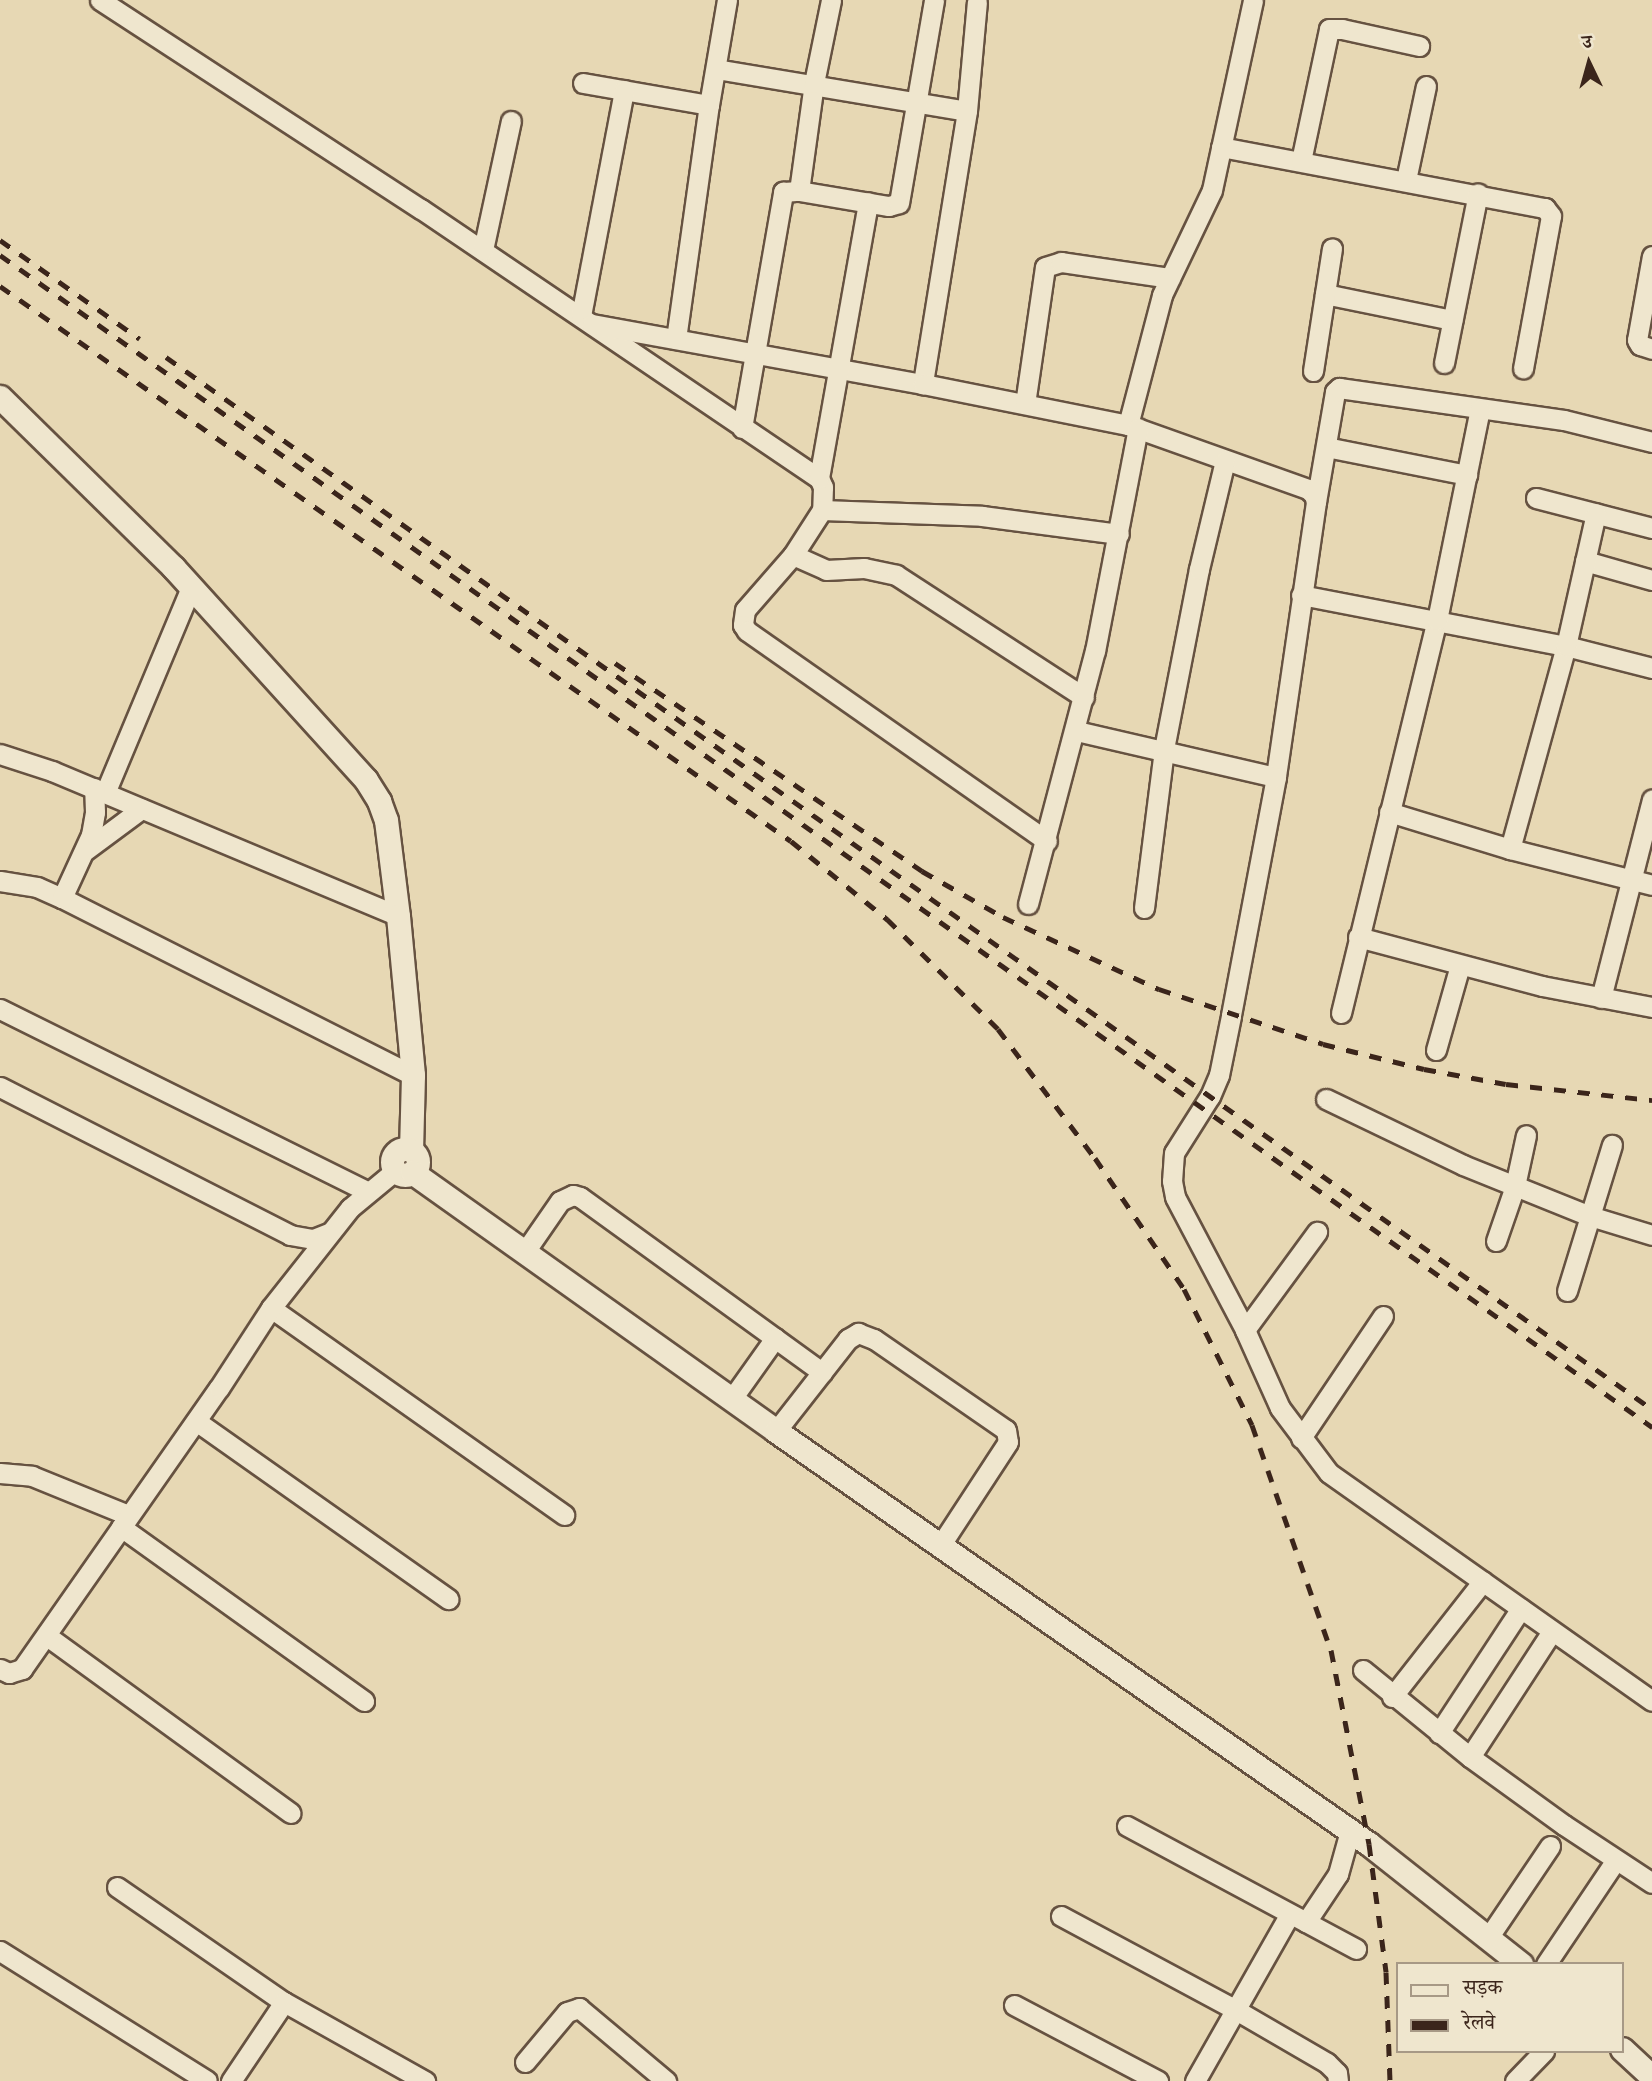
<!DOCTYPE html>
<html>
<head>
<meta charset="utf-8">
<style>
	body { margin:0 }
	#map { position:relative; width:1652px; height:2081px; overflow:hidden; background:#e7d8b4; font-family:"IM FELL Great Primer","Noto Serif Devanagari",serif }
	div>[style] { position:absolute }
	.roads { filter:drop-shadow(2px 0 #665241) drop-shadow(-2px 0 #665241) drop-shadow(0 2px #665241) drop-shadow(0 -2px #665241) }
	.minor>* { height:19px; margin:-9.5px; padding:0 9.5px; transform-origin:9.5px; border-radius:9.5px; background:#efe6ce }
	.tertiary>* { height:23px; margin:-11.5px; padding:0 11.5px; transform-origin:11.5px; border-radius:11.5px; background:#efe6ce }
	.tertiary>.ring { margin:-11.5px; padding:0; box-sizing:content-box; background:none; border:23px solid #efe6ce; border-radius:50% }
	.rail>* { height:5px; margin-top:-2.5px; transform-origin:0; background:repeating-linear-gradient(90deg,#3b251b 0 12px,transparent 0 24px) }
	span { translate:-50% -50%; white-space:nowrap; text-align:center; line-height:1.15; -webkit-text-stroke:5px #efe6ce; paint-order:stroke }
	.legend { position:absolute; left:1396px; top:1962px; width:228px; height:91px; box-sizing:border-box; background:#efe6ce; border:2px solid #a79986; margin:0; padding:9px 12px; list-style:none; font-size:21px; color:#3b251b }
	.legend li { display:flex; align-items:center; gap:14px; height:35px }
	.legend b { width:35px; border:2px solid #a79986 }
	.north { position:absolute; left:1554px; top:28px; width:70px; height:70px; -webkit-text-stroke:5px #efe6ce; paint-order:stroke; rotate:355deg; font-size:19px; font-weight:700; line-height:28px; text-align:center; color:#3b251b }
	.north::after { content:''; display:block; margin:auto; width:24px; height:32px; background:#3b251b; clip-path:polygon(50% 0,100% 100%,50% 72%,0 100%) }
</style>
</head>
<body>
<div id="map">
	<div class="roads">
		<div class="minor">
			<i style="left:100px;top:0;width:383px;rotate:33.1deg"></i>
			<i style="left:421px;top:209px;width:480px;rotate:34.1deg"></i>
			<i style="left:819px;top:478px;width:10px;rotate:66deg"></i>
			<i style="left:823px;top:487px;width:23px;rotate:92deg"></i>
			<i style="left:822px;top:510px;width:54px;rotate:122.8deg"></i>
			<i style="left:793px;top:555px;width:73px;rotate:131.1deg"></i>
			<i style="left:745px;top:610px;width:15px;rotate:98deg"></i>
			<i style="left:743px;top:625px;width:7px;rotate:56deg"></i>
			<i style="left:747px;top:631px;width:366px;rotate:35deg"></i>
			<i style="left:716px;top:69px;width:254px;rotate:9.5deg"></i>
			<i style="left:967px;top:111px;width:277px;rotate:99.2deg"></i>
			<i style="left:583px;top:83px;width:128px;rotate:9.9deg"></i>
			<i style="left:967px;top:111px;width:109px;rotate:-84.8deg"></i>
			<i style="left:1221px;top:147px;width:330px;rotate:10.7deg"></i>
			<i style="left:1545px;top:208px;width:10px;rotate:53deg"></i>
			<i style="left:1551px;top:216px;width:155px;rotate:100.4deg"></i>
			<i style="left:1301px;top:161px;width:135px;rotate:-78deg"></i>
			<i style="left:1329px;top:29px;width:13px"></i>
			<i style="left:1342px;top:29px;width:79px;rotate:12.4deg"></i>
			<i style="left:1406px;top:180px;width:96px;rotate:-78deg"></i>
			<i style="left:799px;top:191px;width:109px;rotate:-82.1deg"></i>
			<i style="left:814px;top:83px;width:85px;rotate:-78.4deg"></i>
			<i style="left:483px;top:250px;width:132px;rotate:-77.8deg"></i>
			<i style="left:1652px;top:256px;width:85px;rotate:100.1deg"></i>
			<i style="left:1637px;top:340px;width:6px;rotate:59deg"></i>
			<i style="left:1640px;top:345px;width:13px;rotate:18deg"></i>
			<i style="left:1325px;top:294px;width:130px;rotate:11.6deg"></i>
			<i style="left:581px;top:316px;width:230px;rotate:-79.2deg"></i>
			<i style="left:592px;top:324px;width:336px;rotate:10.3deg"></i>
			<i style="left:923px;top:384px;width:209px;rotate:11.3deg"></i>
			<i style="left:1128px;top:425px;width:191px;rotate:19.6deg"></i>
			<i style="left:1308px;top:489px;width:8px;rotate:45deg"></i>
			<i style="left:1314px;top:495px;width:7px;rotate:74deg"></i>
			<i style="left:1316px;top:502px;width:278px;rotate:98.3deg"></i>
			<i style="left:1276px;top:777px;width:243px;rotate:100.7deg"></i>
			<i style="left:1231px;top:1016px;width:60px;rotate:101.5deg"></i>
			<i style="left:1219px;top:1075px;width:23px;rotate:113deg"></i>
			<i style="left:1210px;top:1096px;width:67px;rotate:122.3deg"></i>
			<i style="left:1174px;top:1153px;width:28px;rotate:94deg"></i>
			<i style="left:1172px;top:1181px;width:16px;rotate:79deg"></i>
			<i style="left:1175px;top:1197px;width:150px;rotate:62.2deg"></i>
			<i style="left:1245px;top:1330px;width:85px;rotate:65.8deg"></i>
			<i style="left:1280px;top:1408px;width:81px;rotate:53deg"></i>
			<i style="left:1329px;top:1473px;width:395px;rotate:35.2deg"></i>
			<i style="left:676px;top:339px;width:236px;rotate:-82deg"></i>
			<i style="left:709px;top:105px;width:107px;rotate:-80.3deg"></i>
			<i style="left:1444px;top:363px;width:173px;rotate:-78.7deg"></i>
			<i style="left:1313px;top:371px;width:124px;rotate:-81.2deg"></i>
			<i style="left:1025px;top:404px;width:138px;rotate:-81.7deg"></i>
			<i style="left:1045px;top:267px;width:17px;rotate:-17deg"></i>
			<i style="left:1061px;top:262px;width:110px;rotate:8.4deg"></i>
			<i style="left:1128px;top:425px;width:134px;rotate:-75.3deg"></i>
			<i style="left:1162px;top:295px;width:116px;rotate:-64.5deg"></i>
			<i style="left:1212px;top:190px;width:194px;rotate:-77.8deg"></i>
			<i style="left:742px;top:428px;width:240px;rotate:-80.1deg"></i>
			<i style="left:783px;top:192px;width:16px;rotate:-4deg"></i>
			<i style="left:799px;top:191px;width:91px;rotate:9.5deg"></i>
			<i style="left:889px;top:206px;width:10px;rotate:-17deg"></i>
			<i style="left:899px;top:203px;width:206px;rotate:-80.2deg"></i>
			<i style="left:1326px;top:447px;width:144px;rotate:11.2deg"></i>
			<i style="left:819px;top:478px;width:280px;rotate:-79.9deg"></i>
			<i style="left:1536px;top:498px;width:120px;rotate:14.5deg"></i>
			<i style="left:1316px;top:502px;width:112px;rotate:-80.2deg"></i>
			<i style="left:1335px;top:392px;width:6px;rotate:-45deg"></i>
			<i style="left:1339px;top:388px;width:227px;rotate:8.1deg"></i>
			<i style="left:1564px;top:420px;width:91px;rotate:14deg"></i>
			<i style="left:822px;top:510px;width:160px;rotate:2.1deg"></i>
			<i style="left:982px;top:516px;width:138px;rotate:7.5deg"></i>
			<i style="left:793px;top:555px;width:36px;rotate:24deg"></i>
			<i style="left:826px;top:570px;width:38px;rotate:-3deg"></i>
			<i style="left:864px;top:568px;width:33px;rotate:12deg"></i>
			<i style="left:896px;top:575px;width:224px;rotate:33deg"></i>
			<i style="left:1585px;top:561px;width:70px;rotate:15.8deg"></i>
			<i style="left:1301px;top:595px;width:270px;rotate:10.9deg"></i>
			<i style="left:1566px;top:646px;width:89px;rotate:14.3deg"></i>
			<i style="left:1076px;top:731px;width:205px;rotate:13deg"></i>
			<i style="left:0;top:754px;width:55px;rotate:18.1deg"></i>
			<i style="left:52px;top:771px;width:375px;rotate:22.7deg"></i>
			<i style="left:105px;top:793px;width:223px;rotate:-67.3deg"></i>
			<i style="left:1389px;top:812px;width:127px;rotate:17deg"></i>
			<i style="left:1510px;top:849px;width:146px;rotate:14.2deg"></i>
			<i style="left:1510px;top:849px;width:211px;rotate:-74.6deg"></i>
			<i style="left:1566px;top:646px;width:136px;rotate:-77.3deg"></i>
			<i style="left:86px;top:850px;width:69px;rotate:-36.7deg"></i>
			<i style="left:0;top:881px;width:37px;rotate:9deg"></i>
			<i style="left:37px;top:887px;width:27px;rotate:24deg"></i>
			<i style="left:62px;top:898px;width:393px;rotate:26.8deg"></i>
			<i style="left:62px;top:898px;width:69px;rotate:-65.3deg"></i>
			<i style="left:91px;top:835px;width:23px;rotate:-80deg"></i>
			<i style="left:95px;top:812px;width:24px;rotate:-92deg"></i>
			<i style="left:1028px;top:904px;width:262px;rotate:-75.2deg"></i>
			<i style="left:1095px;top:651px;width:227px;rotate:-79.1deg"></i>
			<i style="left:1144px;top:908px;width:160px;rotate:-82.8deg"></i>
			<i style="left:1164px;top:749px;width:183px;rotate:-79deg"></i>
			<i style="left:1199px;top:569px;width:111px;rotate:-76.5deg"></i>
			<i style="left:1358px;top:937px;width:190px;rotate:14.9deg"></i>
			<i style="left:1542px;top:986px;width:112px;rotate:10.8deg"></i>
			<i style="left:1601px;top:998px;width:205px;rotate:-75.6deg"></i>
			<i style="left:0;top:1009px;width:411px;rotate:26.4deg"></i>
			<i style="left:1341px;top:1013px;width:405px;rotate:-76.3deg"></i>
			<i style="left:1437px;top:620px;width:215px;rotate:-78.5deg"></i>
			<i style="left:1436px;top:1050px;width:88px;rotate:-74.2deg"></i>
			<i style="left:0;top:1087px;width:326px;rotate:27deg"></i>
			<i style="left:290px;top:1235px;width:23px;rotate:10deg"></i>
			<i style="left:313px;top:1239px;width:17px;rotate:-21deg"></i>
			<i style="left:1326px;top:1099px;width:152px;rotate:25.7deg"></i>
			<i style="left:1463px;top:1165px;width:137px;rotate:21.9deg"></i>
			<i style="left:1590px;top:1216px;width:65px;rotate:17deg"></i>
			<i style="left:1496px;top:1241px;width:58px;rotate:-70.9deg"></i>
			<i style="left:1515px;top:1186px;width:52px;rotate:-77.8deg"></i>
			<i style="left:524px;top:1253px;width:63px;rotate:-55.3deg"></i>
			<i style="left:560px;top:1201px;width:14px;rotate:-25deg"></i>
			<i style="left:573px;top:1195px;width:7px;rotate:16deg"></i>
			<i style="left:580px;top:1197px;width:299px;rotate:35.9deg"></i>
			<i style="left:1567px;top:1291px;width:153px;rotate:-72.9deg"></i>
			<i style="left:271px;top:1308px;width:359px;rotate:35.2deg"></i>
			<i style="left:1245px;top:1330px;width:122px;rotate:-53.7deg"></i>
			<i style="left:731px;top:1400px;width:76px;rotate:-54.6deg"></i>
			<i style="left:196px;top:1421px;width:309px;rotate:35.2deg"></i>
			<i style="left:776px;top:1431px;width:117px;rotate:-52deg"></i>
			<i style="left:848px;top:1339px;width:12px;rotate:-31deg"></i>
			<i style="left:858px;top:1333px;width:17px;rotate:21deg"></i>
			<i style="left:874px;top:1339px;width:160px;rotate:34.6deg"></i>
			<i style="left:1006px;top:1430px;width:12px;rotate:81deg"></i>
			<i style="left:1008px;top:1442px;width:124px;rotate:123.2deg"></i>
			<i style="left:1301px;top:1438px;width:147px;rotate:-56.1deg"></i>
			<i style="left:0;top:1473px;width:32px;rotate:5deg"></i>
			<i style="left:32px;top:1476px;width:104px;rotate:22.1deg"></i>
			<i style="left:121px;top:1527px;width:299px;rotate:35.6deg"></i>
			<i style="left:47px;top:1636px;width:301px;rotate:36deg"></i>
			<i style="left:0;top:1669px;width:10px;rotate:24deg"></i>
			<i style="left:9px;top:1673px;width:14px;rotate:-17deg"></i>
			<i style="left:22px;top:1669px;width:343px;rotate:-55deg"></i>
			<i style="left:219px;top:1388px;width:95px;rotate:-57deg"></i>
			<i style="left:271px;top:1308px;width:127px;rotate:-51.7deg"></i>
			<i style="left:350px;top:1208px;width:60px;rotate:-39.6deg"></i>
			<i style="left:1363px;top:1670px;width:138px;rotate:39.1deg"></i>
			<i style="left:1470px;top:1757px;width:116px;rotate:35.9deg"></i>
			<i style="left:1564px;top:1825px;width:105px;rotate:33.4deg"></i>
			<i style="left:1392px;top:1697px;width:147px;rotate:-51.9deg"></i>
			<i style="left:1439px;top:1733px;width:149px;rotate:-56.7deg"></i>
			<i style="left:1470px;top:1757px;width:150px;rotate:-56.9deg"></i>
			<i style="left:1127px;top:1826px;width:260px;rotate:28.2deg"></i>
			<i style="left:117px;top:1887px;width:203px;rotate:34.6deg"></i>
			<i style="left:284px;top:2002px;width:162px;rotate:29.3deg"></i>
			<i style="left:1061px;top:1916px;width:199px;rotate:28.2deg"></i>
			<i style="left:1236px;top:2010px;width:105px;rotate:30.2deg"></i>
			<i style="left:1327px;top:2063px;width:14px;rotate:45deg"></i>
			<i style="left:1337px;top:2073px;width:8px;rotate:83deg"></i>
			<i style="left:1306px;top:1922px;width:58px;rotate:-56.3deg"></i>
			<i style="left:1338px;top:1874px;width:45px;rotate:-74.4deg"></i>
			<i style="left:1488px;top:1938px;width:111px;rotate:-56deg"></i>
			<i style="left:0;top:1951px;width:244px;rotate:32.1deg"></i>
			<i style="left:1546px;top:1964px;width:125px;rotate:-56.1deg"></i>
			<i style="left:1014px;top:2005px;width:163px;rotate:27.8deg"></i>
			<i style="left:525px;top:2062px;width:65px;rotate:-50deg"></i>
			<i style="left:567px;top:2012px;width:13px;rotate:-18deg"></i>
			<i style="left:579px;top:2008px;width:114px;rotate:40deg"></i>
			<i style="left:231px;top:2081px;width:95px;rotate:-56.1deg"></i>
			<i style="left:1195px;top:2081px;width:192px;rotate:-60.4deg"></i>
			<i style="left:1515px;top:2081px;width:42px;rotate:-46deg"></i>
		</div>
		<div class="tertiary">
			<i style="left:0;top:397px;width:243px;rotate:44.5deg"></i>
			<i style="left:173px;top:567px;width:287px;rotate:47.8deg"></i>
			<i style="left:366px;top:780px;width:25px;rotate:58deg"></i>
			<i style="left:379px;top:801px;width:20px;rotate:70deg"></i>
			<i style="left:386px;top:820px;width:97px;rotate:82.9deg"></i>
			<i style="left:398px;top:916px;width:160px;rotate:84.6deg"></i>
			<i style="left:413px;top:1075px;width:75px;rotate:91.5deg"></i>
			<i class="ring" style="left:392px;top:1149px;width:3px;height:3px"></i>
			<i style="left:412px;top:1172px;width:447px;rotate:35.4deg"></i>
			<i style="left:776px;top:1431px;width:723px;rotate:34.86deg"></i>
			<i style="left:1369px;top:1844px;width:194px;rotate:38.3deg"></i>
			<i style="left:1622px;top:2049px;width:41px;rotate:43deg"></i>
		</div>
	</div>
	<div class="rail">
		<i style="left:0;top:240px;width:171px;rotate:35.3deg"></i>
		<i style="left:0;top:255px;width:2026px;rotate:35.35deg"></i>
		<i style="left:0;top:286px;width:966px;rotate:35.06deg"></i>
		<i style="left:791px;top:841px;width:124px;rotate:39.1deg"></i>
		<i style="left:887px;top:919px;width:156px;rotate:44.7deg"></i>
		<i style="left:998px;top:1029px;width:161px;rotate:53.1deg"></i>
		<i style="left:1095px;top:1158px;width:158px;rotate:55.8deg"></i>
		<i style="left:1184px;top:1289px;width:152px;rotate:63.4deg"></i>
		<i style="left:1252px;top:1425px;width:238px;rotate:70.7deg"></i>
		<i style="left:1331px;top:1650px;width:198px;rotate:78.9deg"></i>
		<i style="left:1369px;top:1844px;width:129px;rotate:82.4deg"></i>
		<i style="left:1386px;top:1972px;width:109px;rotate:87.9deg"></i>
		<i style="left:166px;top:357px;width:1821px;rotate:35.3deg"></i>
		<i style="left:615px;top:663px;width:371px;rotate:34.1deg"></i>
		<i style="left:922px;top:871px;width:93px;rotate:29.6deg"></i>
		<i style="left:1003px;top:917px;width:172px;rotate:24.8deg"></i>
		<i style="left:1159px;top:989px;width:173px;rotate:18.5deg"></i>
		<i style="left:1323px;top:1044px;width:104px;rotate:13.9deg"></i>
		<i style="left:1424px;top:1069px;width:83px;rotate:10.4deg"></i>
		<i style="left:1506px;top:1084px;width:147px;rotate:6.3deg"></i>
	</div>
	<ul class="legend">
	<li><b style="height:9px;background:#efe6ce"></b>सड़क</li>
	<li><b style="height:9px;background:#3b251b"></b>रेलवे</li>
	</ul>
	<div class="north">उ</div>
</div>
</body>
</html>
